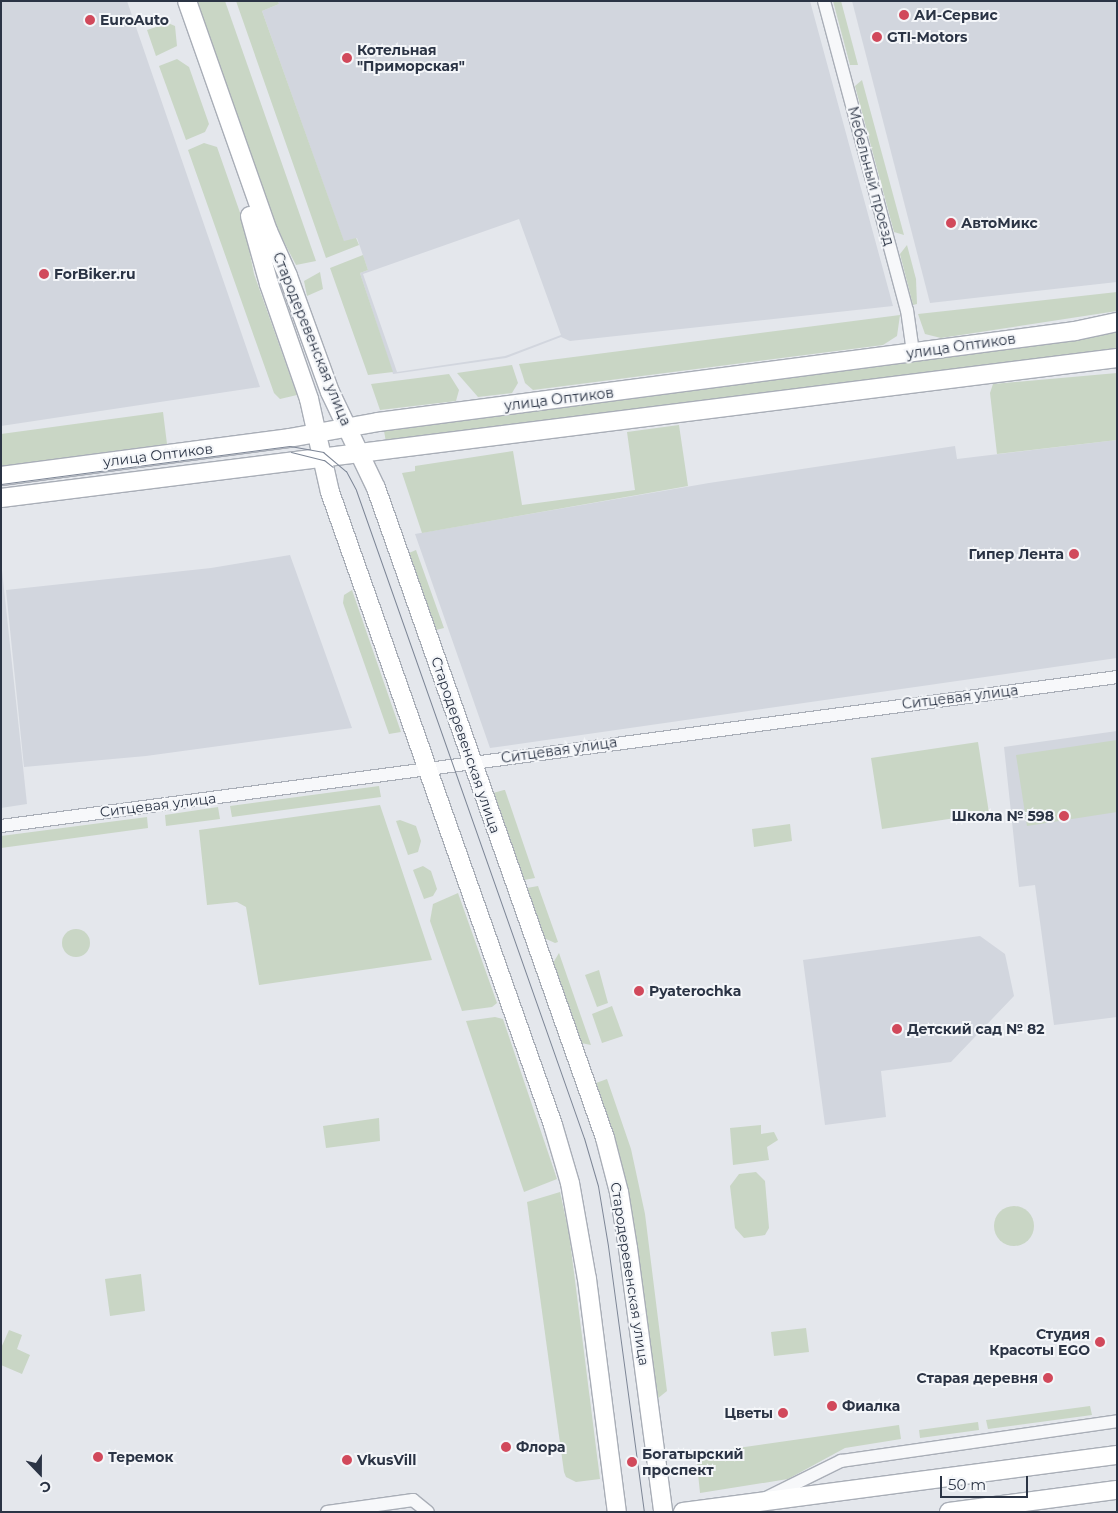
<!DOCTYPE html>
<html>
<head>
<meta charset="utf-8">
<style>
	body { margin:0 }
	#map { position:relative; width:1118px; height:1513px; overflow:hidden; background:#e4e7ec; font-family:Montserrat,sans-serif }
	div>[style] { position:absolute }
	.built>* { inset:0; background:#d2d6de }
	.green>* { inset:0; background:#c9d6c5 }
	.round { border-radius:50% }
	.roads { filter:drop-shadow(1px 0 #a9aeb7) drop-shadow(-1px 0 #a9aeb7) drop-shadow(0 1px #a9aeb7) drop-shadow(0 -1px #a9aeb7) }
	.street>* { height:12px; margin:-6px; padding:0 6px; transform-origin:6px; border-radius:6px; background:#f7f8fa }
	.secondary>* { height:18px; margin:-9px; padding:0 9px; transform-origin:9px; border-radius:9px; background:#fff }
	.tram>* { height:1px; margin:-0.5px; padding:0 0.5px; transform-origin:0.5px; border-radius:0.5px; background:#7d8696 }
	.dots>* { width:14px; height:14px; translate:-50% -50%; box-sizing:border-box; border:2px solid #f4f6f9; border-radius:50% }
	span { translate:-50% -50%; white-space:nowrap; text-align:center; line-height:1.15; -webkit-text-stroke:4px #f4f6f9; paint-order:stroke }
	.poi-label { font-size:14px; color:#2b3445; font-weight:700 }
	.left { translate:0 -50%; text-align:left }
	.right { translate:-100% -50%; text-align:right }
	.street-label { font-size:14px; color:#2b3445 }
	.frame { position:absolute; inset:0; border:2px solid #2b3445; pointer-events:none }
	.north { position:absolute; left:15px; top:1448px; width:50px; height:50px; -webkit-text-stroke:4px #f4f6f9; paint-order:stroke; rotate:158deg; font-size:14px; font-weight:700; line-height:20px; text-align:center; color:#2b3445 }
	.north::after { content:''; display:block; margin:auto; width:18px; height:22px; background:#2b3445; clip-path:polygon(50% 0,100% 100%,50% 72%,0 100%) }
	.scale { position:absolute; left:940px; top:1476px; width:88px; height:22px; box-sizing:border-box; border:2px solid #2b3445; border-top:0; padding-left:6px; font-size:15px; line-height:18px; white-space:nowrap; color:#2b3445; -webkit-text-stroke:4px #f4f6f9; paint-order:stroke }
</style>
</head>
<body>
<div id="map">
	<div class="built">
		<i style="clip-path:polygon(1px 1px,127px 1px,260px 387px,1px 426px)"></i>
		<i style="clip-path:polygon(evenodd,278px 1px,810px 1px,893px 306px,570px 341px,561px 337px,506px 358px,393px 374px,360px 273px,368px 270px,357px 238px,344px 242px,262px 11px,279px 4px,278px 1px,519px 219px,561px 335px,505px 356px,397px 372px,363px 274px,519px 219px)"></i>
		<i style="clip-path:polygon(852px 1px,1117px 1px,1117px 282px,930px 303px)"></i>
		<i style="clip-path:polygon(1117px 440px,1117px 658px,490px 748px,415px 534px,709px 483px,955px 446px,957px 459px)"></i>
		<i style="clip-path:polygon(290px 555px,352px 728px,146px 756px,24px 767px,6px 590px,211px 568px)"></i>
		<i style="clip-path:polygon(1px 561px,27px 804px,1px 808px)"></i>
		<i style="clip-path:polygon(1117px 731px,1117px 1017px,1054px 1025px,1035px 885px,1019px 887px,1004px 747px)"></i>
		<i style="clip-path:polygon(980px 936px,1005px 954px,1014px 996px,951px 1062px,881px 1071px,886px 1117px,825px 1125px,803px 960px)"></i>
	</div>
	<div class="green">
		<i style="clip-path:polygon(194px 1px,225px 1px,316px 261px,296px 265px,270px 215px)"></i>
		<i style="clip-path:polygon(236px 1px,278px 1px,279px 4px,262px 11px,344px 241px,356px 238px,359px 245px,326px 258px)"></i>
		<i style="clip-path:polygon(833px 1px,841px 1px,858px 65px,850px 65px)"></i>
		<i style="clip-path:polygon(168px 23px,175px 26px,177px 46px,156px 56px,147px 30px)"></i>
		<i style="clip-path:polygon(177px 59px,189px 67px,209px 124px,205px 132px,186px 140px,159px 66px)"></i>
		<i style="clip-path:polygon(862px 80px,904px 235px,894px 232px,855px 86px)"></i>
		<i style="clip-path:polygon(204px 143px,217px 147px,244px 224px,254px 274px,297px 395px,280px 399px,274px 393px,188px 150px)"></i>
		<i style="clip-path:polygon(907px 245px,916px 279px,917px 304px,913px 305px,900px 254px)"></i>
		<i style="clip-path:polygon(363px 255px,368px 270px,360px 273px,393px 372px,368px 375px,330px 268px)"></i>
		<i style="clip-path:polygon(320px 272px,323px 289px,307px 296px,304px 281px)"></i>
		<i style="clip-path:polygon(1117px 292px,1117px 311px,941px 338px,925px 334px,918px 314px)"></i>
		<i style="clip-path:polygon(900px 315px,897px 336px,883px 345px,533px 390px,525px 383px,519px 364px)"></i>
		<i style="clip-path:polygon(1117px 332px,1117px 349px,386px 442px,384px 431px)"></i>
		<i style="clip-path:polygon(512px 365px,518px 383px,512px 393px,478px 397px,457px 373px)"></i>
		<i style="clip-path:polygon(1117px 373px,1117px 440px,997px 454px,990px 393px,993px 384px)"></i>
		<i style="clip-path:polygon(449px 374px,459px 390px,456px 401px,380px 410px,371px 384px)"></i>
		<i style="clip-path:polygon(163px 412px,167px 444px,1px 466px,1px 434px)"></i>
		<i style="clip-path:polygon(679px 425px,688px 486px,422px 533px,402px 473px,415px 471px,415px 466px,513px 451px,522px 505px,635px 490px,627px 432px)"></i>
		<i style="clip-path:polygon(416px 550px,444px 628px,436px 630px,409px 553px)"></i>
		<i style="clip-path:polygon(352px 590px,401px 732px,389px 734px,343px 603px,344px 595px)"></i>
		<i style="clip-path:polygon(1117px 740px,1117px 812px,1027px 826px,1016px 755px)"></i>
		<i style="clip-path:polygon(978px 742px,989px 813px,882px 829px,871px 758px)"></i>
		<i style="clip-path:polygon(379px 786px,381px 797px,232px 817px,230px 806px)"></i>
		<i style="clip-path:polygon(504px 790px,505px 790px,535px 878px,524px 880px,493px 793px)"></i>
		<i style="clip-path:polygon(380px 805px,432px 960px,259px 985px,246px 907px,237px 902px,207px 905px,199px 830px)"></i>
		<i style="clip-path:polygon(218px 807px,220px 819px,166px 826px,165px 815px)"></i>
		<i style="clip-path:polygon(147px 817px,148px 828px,1px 848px,1px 836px)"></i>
		<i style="clip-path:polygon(400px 820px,416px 826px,421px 841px,418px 852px,408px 855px,396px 821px)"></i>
		<i style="clip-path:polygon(790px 824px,792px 841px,754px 847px,752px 829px)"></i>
		<i style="clip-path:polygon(423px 866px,431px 871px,437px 889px,433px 896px,424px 899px,413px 870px)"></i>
		<i style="clip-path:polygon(538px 886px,558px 942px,555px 943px,544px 938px,527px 888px)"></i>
		<i style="clip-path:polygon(458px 893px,497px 1003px,492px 1007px,462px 1011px,430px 921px,433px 904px)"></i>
		<i class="round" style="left:62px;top:929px;width:28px;height:28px"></i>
		<i style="clip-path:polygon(559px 953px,591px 1045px,581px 1043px,553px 963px)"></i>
		<i style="clip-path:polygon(599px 970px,608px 1003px,597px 1007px,585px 975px)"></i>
		<i style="clip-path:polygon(612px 1006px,623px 1036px,602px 1043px,592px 1014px)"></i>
		<i style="clip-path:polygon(495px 1017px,503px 1019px,557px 1179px,524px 1192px,466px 1021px)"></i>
		<i style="clip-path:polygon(607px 1079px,631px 1149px,645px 1214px,667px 1391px,657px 1399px,628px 1191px,619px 1152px,596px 1083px)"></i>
		<i style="clip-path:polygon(379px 1118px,380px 1141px,326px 1148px,323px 1126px)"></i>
		<i style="clip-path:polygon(761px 1125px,761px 1134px,774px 1132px,778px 1140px,767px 1147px,769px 1160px,733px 1165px,730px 1128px)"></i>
		<i style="clip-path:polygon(756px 1172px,765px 1181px,769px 1228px,765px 1235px,744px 1238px,735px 1228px,730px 1186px,739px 1174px)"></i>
		<i style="clip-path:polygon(560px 1192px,569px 1233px,600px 1479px,576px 1482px,566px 1477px,564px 1472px,527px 1202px)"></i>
		<i class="round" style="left:994px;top:1206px;width:40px;height:40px"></i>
		<i style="clip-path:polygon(141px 1274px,145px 1311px,110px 1316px,105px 1279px)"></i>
		<i style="clip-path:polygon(806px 1328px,809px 1352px,774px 1356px,771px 1332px)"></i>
		<i style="clip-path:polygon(9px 1330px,22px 1335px,17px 1349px,30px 1355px,22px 1374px,1px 1365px,1px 1348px)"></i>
		<i style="clip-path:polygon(1090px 1406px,1092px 1415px,988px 1429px,986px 1420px)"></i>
		<i style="clip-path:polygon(978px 1422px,979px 1430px,920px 1438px,919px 1430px)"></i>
		<i style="clip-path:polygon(899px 1425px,901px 1439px,845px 1448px,788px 1479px,700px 1493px,696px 1454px)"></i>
	</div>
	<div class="roads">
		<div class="street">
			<i style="left:824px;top:1px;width:320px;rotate:75deg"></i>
			<i style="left:907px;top:310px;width:42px;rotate:81.9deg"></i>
			<i style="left:1px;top:826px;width:1126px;rotate:-7.6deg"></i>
			<i style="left:766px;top:1498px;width:84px;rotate:-26.3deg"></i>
			<i style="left:841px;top:1461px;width:279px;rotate:-8.2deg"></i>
			<i style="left:327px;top:1512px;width:87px;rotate:-7.9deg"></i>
			<i style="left:413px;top:1500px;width:19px;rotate:39deg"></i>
		</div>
		<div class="secondary">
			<i style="left:187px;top:1px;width:244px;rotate:70.6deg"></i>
			<i style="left:268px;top:231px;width:49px;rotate:66deg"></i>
			<i style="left:288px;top:276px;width:123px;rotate:70.1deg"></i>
			<i style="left:330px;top:392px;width:106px;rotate:64.4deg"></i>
			<i style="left:376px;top:488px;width:689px;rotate:70.59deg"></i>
			<i style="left:605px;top:1138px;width:56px;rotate:75.5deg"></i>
			<i style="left:619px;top:1192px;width:57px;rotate:80.9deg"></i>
			<i style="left:628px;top:1248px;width:266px;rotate:82.4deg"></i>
			<i style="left:250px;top:216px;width:71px;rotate:74.4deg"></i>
			<i style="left:269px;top:284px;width:122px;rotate:70.8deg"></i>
			<i style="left:309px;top:399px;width:95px;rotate:77.3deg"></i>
			<i style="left:330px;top:492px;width:671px;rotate:70.59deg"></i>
			<i style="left:553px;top:1125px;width:60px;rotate:73.7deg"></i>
			<i style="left:570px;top:1183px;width:97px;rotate:80deg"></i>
			<i style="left:587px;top:1279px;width:235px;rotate:82.7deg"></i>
			<i style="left:1px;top:476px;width:290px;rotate:-7.5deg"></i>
			<i style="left:289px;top:438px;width:90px;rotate:-10.2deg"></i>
			<i style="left:378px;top:422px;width:703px;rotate:-7.44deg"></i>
			<i style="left:1075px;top:331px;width:43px;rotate:-12.1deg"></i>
			<i style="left:1px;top:498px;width:1125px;rotate:-7.15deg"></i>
			<i style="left:683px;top:1512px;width:438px;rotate:-7.5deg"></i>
			<i style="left:949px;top:1512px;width:169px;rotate:-7.5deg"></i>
		</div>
	</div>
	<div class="tram">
		<i style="left:291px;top:452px;width:34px;rotate:14deg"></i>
		<i style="left:324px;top:460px;width:11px;rotate:38deg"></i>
		<i style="left:1px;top:484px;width:291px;rotate:-7.5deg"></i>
		<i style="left:290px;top:446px;width:34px;rotate:10deg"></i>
		<i style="left:323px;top:452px;width:30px;rotate:40deg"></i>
		<i style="left:346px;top:471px;width:21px;rotate:62deg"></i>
		<i style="left:356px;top:490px;width:687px;rotate:70.62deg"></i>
		<i style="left:584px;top:1138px;width:50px;rotate:73.7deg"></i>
		<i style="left:598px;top:1186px;width:61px;rotate:80.5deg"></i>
		<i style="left:608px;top:1246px;width:268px;rotate:82.3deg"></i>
	</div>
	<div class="dots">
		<i style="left:904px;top:15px;background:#d1495b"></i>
		<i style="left:90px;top:20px;background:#d1495b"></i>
		<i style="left:877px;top:37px;background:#d1495b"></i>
		<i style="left:347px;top:58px;background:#d1495b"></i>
		<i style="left:951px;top:223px;background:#d1495b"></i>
		<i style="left:44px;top:274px;background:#d1495b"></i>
		<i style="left:1074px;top:554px;background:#d1495b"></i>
		<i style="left:1064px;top:816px;background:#d1495b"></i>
		<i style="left:639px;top:991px;background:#d1495b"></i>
		<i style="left:897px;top:1029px;background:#d1495b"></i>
		<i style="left:1100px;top:1342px;background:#d1495b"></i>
		<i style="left:1048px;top:1378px;background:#d1495b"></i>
		<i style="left:832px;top:1406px;background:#d1495b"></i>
		<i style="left:783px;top:1413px;background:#d1495b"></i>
		<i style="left:506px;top:1447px;background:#d1495b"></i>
		<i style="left:98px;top:1457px;background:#d1495b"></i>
		<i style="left:347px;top:1460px;background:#d1495b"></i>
		<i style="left:632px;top:1462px;background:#d1495b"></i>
	</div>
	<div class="poi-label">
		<span class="left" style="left:914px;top:15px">АИ-Сервис</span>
		<span class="left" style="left:100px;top:20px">EuroAuto</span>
		<span class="left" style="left:887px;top:37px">GTI-Motors</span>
		<span class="left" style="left:357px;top:58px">Котельная<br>"Приморская"</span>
		<span class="left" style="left:961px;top:223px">АвтоМикс</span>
		<span class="left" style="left:54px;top:274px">ForBiker.ru</span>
		<span class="right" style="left:1064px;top:554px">Гипер Лента</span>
		<span class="right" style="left:1054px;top:816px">Школа № 598</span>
		<span class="left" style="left:649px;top:991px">Pyaterochka</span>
		<span class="left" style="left:907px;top:1029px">Детский сад № 82</span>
		<span class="right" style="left:1090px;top:1342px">Студия<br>Красоты EGO</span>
		<span class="right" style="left:1038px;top:1378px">Старая деревня</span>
		<span class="left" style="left:842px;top:1406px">Фиалка</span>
		<span class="right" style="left:773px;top:1413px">Цветы</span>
		<span class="left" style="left:516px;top:1447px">Флора</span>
		<span class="left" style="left:642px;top:1462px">Богатырский<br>проспект</span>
		<span class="left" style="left:108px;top:1457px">Теремок</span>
		<span class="left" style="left:357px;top:1460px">VkusVill</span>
	</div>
	<div class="street-label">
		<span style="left:871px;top:176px;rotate:75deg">Мебельный проезд</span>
		<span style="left:312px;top:339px;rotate:68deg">Стародеревенская улица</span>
		<span style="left:961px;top:346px;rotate:-8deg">улица Оптиков</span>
		<span style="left:559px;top:399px;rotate:-7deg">улица Оптиков</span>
		<span style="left:158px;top:455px;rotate:-7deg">улица Оптиков</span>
		<span style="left:960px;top:697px;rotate:-7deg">Ситцевая улица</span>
		<span style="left:466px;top:745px;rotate:71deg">Стародеревенская улица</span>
		<span style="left:559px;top:750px;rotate:-8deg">Ситцевая улица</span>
		<span style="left:158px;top:805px;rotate:-7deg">Ситцевая улица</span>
		<span style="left:630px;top:1274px;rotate:81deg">Стародеревенская улица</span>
	</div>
	<div class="frame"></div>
	<div class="north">С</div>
	<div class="scale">50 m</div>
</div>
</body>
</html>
